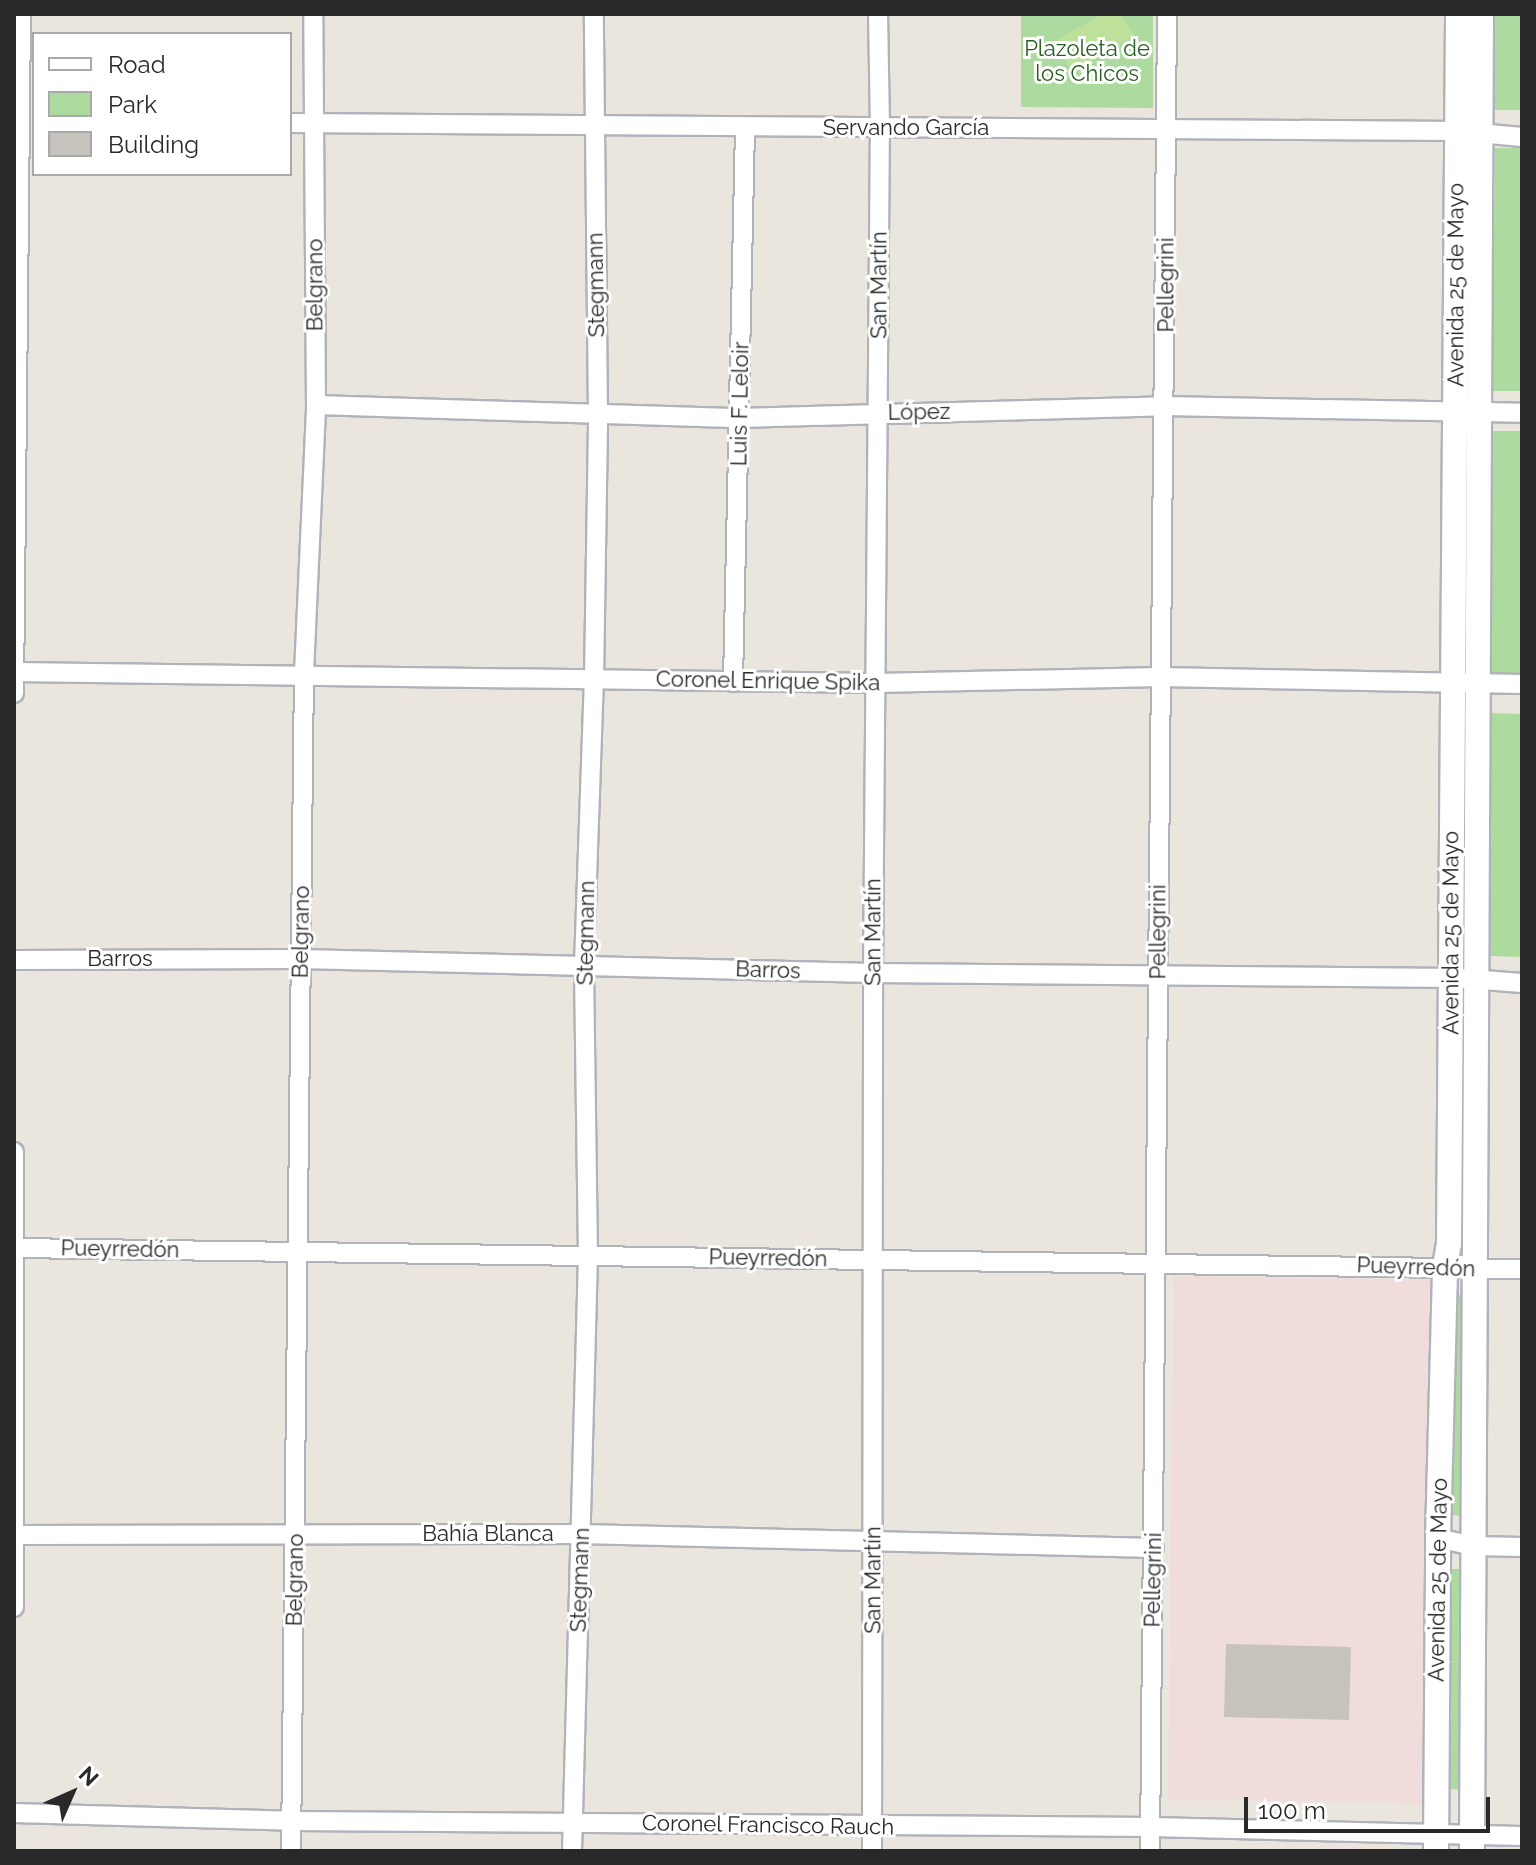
<!DOCTYPE html>
<html>
<head>
<meta charset="utf-8">
<style>
	body { margin:0 }
	#map { position:relative; width:1536px; height:1865px; overflow:hidden; background:#eae6dd; font-family:Raleway,sans-serif }
	div>[style] { position:absolute }
	.medical>* { inset:0; background:#f0dcdb }
	.green>* { inset:0; background:#addb9f }
	.pitch>* { inset:0; background:#bde19b }
	.building>* { inset:0; background:#c6c2bc }
	.roads { filter:drop-shadow(2px 0 #b0b2bc) drop-shadow(-2px 0 #b0b2bc) drop-shadow(0 2px #b0b2bc) drop-shadow(0 -2px #b0b2bc) }
	.minor>* { height:18px; margin:-9px; padding:0 9px; transform-origin:9px; border-radius:9px; background:#fff }
	.secondary>* { height:24px; margin:-12px; padding:0 12px; transform-origin:12px; border-radius:12px; background:#fff }
	span { translate:-50% -50%; white-space:nowrap; text-align:center; line-height:1.15; -webkit-text-stroke:6px #fff; paint-order:stroke }
	.park-label { font-size:22px; color:#285f21 }
	.street-label { font-size:22px; color:#292929 }
	.frame { position:absolute; inset:0; border:16px solid #292929; pointer-events:none }
	.legend { position:absolute; left:32px; top:32px; width:260px; height:144px; box-sizing:border-box; background:#fff; border:2px solid #a9a9a9; margin:0; padding:10px 14px; list-style:none; font-size:24px; color:#292929 }
	.legend li { display:flex; align-items:center; gap:16px; height:40px }
	.legend b { width:40px; border:2px solid #a9a9a9 }
	.north { position:absolute; left:32px; top:1753px; width:80px; height:80px; -webkit-text-stroke:6px #fff; paint-order:stroke; rotate:45deg; font-size:22px; font-weight:700; line-height:32px; text-align:center; color:#292929 }
	.north::after { content:''; display:block; margin:auto; width:28px; height:36px; background:#292929; clip-path:polygon(50% 0,100% 100%,50% 72%,0 100%) }
	.scale { position:absolute; left:1244px; top:1797px; width:246px; height:36px; box-sizing:border-box; border:4px solid #292929; border-top:0; padding-left:10px; font-size:24px; line-height:28px; white-space:nowrap; color:#292929; -webkit-text-stroke:6px #fff; paint-order:stroke }
</style>
</head>
<body>
<div id="map">
	<div class="medical">
		<i style="clip-path:polygon(1174px 1276px,1433px 1280px,1427px 1803px,1168px 1799px)"></i>
	</div>
	<div class="green">
		<i style="clip-path:polygon(1021px 14px,1153px 14px,1153px 108px,1021px 107px)"></i>
		<i style="clip-path:polygon(1494px 14px,1522px 14px,1522px 110px,1493px 110px)"></i>
		<i style="clip-path:polygon(1495px 148px,1522px 148px,1522px 391px,1492px 391px)"></i>
		<i style="clip-path:polygon(1490px 431px,1522px 431px,1522px 674px,1487px 673px)"></i>
		<i style="clip-path:polygon(1489px 713px,1522px 714px,1522px 957px,1486px 956px)"></i>
		<i style="clip-path:polygon(1453px 1295px,1460px 1295px,1463px 1301px,1465px 1513px,1461px 1516px,1453px 1515px,1450px 1508px)"></i>
		<i style="clip-path:polygon(1452px 1569px,1459px 1569px,1462px 1575px,1463px 1787px,1460px 1790px,1451px 1789px,1449px 1782px,1447px 1574px)"></i>
	</div>
	<div class="pitch">
		<i style="clip-path:polygon(1102px 14px,1121px 14px,1134px 35px,1072px 71px,1055px 41px)"></i>
	</div>
	<div class="building">
		<i style="clip-path:polygon(1226px 1644px,1351px 1647px,1349px 1720px,1224px 1717px)"></i>
	</div>
	<div class="roads">
		<div class="minor">
			<i style="left:290px;top:123px;width:1167px;rotate:0.39deg"></i>
			<i style="left:1457px;top:131px;width:65px;rotate:5.3deg"></i>
			<i style="left:316px;top:405px;width:424px;rotate:1.8deg"></i>
			<i style="left:740px;top:418px;width:425px;rotate:-1.6deg"></i>
			<i style="left:1165px;top:406px;width:357px;rotate:1.1deg"></i>
			<i style="left:14px;top:672px;width:862px;rotate:0.73deg"></i>
			<i style="left:876px;top:683px;width:284px;rotate:-1.2deg"></i>
			<i style="left:1160px;top:677px;width:362px;rotate:1.1deg"></i>
			<i style="left:733px;top:682px;width:555px;rotate:-88.76deg"></i>
			<i style="left:14px;top:693px;width:679px;rotate:-89.41deg"></i>
			<i style="left:14px;top:960px;width:287px;rotate:-0.2deg"></i>
			<i style="left:301px;top:959px;width:572px;rotate:1.4deg"></i>
			<i style="left:873px;top:973px;width:584px;rotate:0.49deg"></i>
			<i style="left:1457px;top:978px;width:65px;rotate:4.4deg"></i>
			<i style="left:14px;top:1152px;width:455px;rotate:90deg"></i>
			<i style="left:14px;top:1248px;width:1508px;rotate:0.8deg"></i>
			<i style="left:14px;top:1535px;width:567px;rotate:-0.1deg"></i>
			<i style="left:581px;top:1534px;width:573px;rotate:1.4deg"></i>
			<i style="left:1438px;top:1538px;width:37px;rotate:13deg"></i>
			<i style="left:1474px;top:1546px;width:48px;rotate:1.2deg"></i>
			<i style="left:14px;top:1813px;width:278px;rotate:1.6deg"></i>
			<i style="left:292px;top:1821px;width:858px;rotate:0.4deg"></i>
			<i style="left:1150px;top:1827px;width:372px;rotate:1.4deg"></i>
			<i style="left:291px;top:1851px;width:1178px;rotate:-89.37deg"></i>
			<i style="left:304px;top:673px;width:268px;rotate:-87.4deg"></i>
			<i style="left:316px;top:405px;width:391px;rotate:-90.4deg"></i>
			<i style="left:572px;top:1851px;width:595px;rotate:-88.46deg"></i>
			<i style="left:588px;top:1256px;width:292px;rotate:-90.8deg"></i>
			<i style="left:584px;top:964px;width:285px;rotate:-88deg"></i>
			<i style="left:594px;top:679px;width:264px;rotate:-89.1deg"></i>
			<i style="left:598px;top:415px;width:401px;rotate:-90.6deg"></i>
			<i style="left:872px;top:1851px;width:878px;rotate:-89.93deg"></i>
			<i style="left:873px;top:973px;width:846px;rotate:-89.53deg"></i>
			<i style="left:880px;top:127px;width:113px;rotate:-91deg"></i>
			<i style="left:1150px;top:1851px;width:1837px;rotate:-89.47deg"></i>
		</div>
		<div class="secondary">
			<i style="left:1436px;top:1851px;width:313px;rotate:-89.6deg"></i>
			<i style="left:1438px;top:1538px;width:272px;rotate:-88.5deg"></i>
			<i style="left:1445px;top:1266px;width:22px;rotate:-80deg"></i>
			<i style="left:1449px;top:1244px;width:1230px;rotate:-89.58deg"></i>
			<i style="left:1472px;top:1851px;width:1837px;rotate:-89.72deg"></i>
		</div>
	</div>
	<div class="park-label">
		<span style="left:1087px;top:61px">Plazoleta de<br>los Chicos</span>
	</div>
	<div class="street-label">
		<span style="left:906px;top:128px">Servando García</span>
		<span style="left:315px;top:285px;rotate:-90deg">Belgrano</span>
		<span style="left:596px;top:285px;rotate:-91deg">Stegmann</span>
		<span style="left:879px;top:285px;rotate:-90deg">San Martín</span>
		<span style="left:1166px;top:285px;rotate:-90deg">Pellegrini</span>
		<span style="left:1456px;top:285px;rotate:-90deg">Avenida 25 de Mayo</span>
		<span style="left:740px;top:404px;rotate:-89deg">Luis F. Leloir</span>
		<span style="left:919px;top:412px;rotate:-1deg">López</span>
		<span style="left:768px;top:681px;rotate:1deg">Coronel Enrique Spika</span>
		<span style="left:301px;top:932px;rotate:-89deg">Belgrano</span>
		<span style="left:873px;top:932px;rotate:-90deg">San Martín</span>
		<span style="left:1158px;top:932px;rotate:-90deg">Pellegrini</span>
		<span style="left:586px;top:933px;rotate:-89deg">Stegmann</span>
		<span style="left:1451px;top:933px;rotate:-90deg">Avenida 25 de Mayo</span>
		<span style="left:120px;top:959px">Barros</span>
		<span style="left:768px;top:970px;rotate:2deg">Barros</span>
		<span style="left:120px;top:1249px;rotate:1deg">Pueyrredón</span>
		<span style="left:768px;top:1258px;rotate:1deg">Pueyrredón</span>
		<span style="left:1416px;top:1267px;rotate:2deg">Pueyrredón</span>
		<span style="left:488px;top:1534px">Bahía Blanca</span>
		<span style="left:295px;top:1580px;rotate:-89deg">Belgrano</span>
		<span style="left:580px;top:1580px;rotate:-88deg">Stegmann</span>
		<span style="left:873px;top:1580px;rotate:-90deg">San Martín</span>
		<span style="left:1153px;top:1580px;rotate:-89deg">Pellegrini</span>
		<span style="left:1438px;top:1580px;rotate:-89deg">Avenida 25 de Mayo</span>
		<span style="left:768px;top:1825px;rotate:1deg">Coronel Francisco Rauch</span>
	</div>
	<div class="frame"></div>
	<ul class="legend">
	<li><b style="height:10px;background:#fff"></b>Road</li>
	<li><b style="height:22px;background:#addb9f"></b>Park</li>
	<li><b style="height:22px;background:#c6c2bc"></b>Building</li>
	</ul>
	<div class="north">N</div>
	<div class="scale">100 m</div>
</div>
</body>
</html>
